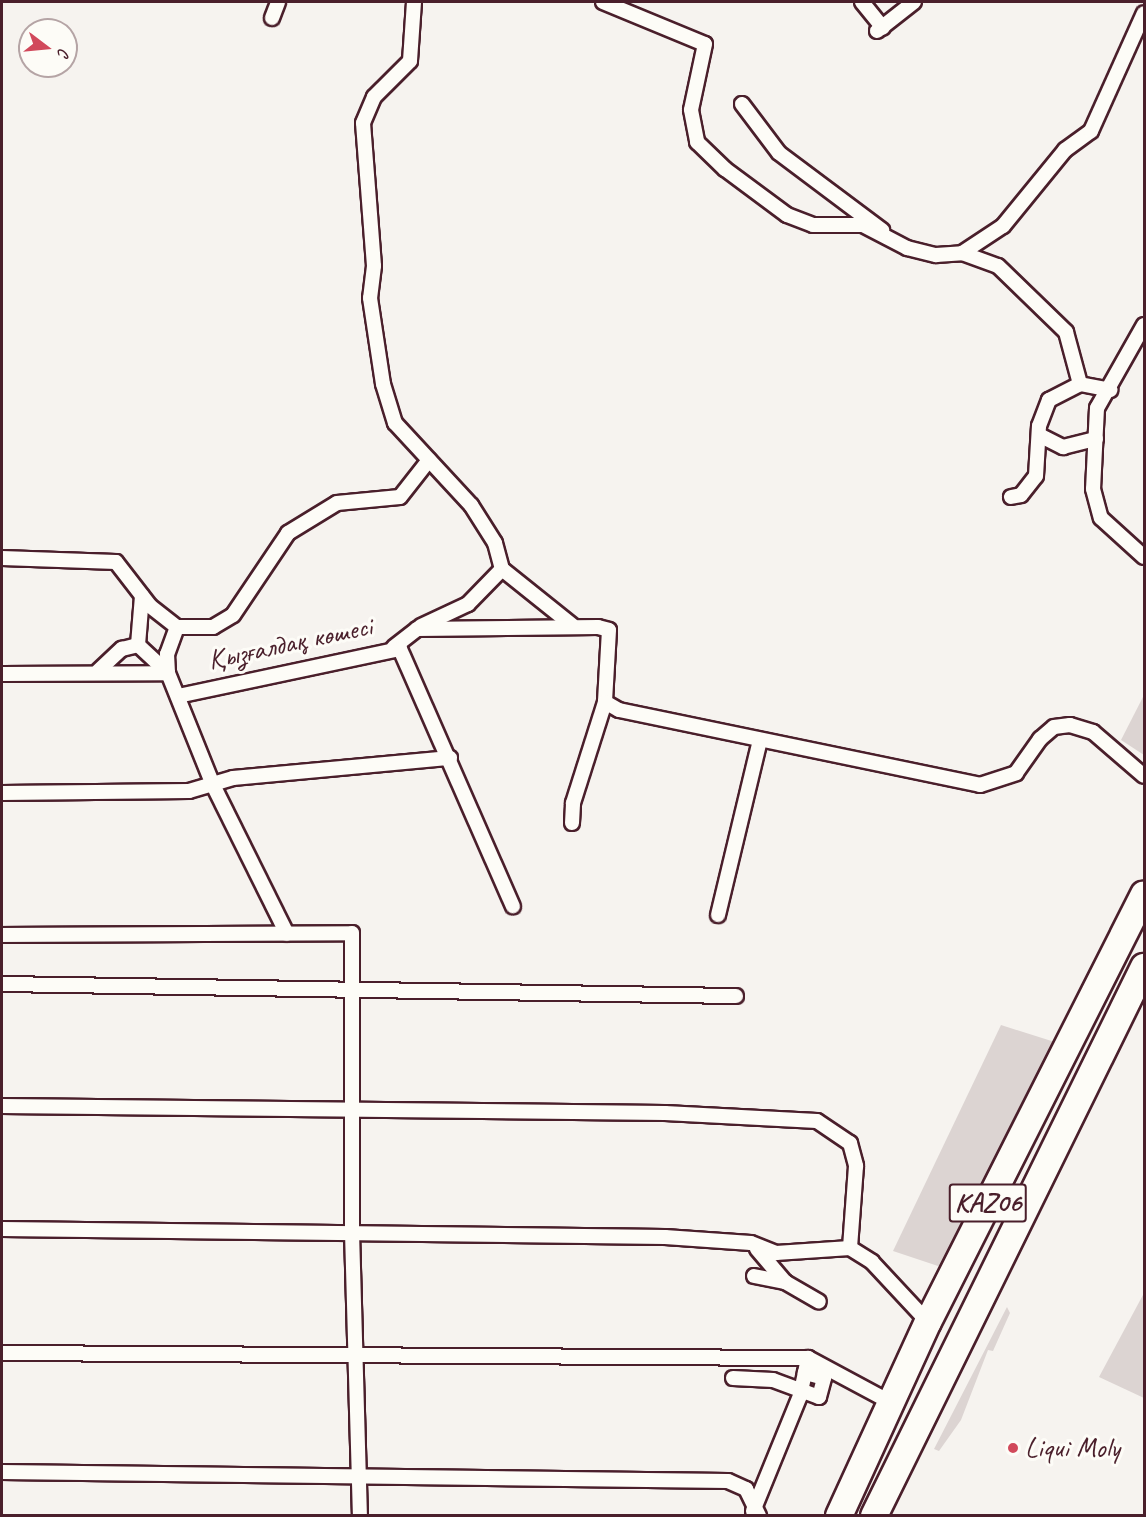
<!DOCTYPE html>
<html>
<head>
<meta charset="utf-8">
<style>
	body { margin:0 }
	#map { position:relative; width:1146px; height:1517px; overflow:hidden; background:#f6f3ef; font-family:Caveat,sans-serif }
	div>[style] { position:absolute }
	.green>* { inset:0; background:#dcd4d2 }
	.roads { filter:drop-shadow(2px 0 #4a1f2b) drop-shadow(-2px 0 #4a1f2b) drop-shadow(0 2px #4a1f2b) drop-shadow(0 -2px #4a1f2b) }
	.street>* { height:14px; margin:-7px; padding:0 7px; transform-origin:7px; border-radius:7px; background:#fdfcf7 }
	.highway>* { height:26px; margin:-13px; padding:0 13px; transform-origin:13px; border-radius:13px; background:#fdfcf7 }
	.dots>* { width:16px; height:16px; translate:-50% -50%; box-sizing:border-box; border:3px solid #fdfcf7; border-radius:50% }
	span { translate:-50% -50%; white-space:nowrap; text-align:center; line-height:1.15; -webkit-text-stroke:6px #fdfcf7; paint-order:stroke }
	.shield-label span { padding:2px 4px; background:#fdfcf7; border:2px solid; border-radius:4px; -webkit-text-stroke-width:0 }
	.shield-label { font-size:27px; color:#4a1f2b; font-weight:700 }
	.street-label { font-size:28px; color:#4a1f2b }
	.poi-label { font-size:28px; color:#4a1f2b }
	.left { translate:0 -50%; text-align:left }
	.frame { position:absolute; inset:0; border:3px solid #4a1f2b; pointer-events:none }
	.north { position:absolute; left:18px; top:18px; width:60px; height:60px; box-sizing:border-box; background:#fdfcf7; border:2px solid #b5a4a5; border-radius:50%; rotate:106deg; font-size:16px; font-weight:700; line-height:24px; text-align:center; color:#4a1f2b }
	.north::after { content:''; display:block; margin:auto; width:21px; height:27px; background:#d1495b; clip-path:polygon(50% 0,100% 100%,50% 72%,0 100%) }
</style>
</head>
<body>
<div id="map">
	<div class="green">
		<i style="clip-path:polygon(1144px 695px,1144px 755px,1121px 740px)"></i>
		<i style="clip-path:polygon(1001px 1025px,1061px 1044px,950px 1263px,938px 1266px,893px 1251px)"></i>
		<i style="clip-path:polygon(1144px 1293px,1144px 1398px,1099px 1377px)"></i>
		<i style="clip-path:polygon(1007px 1307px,1010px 1313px,993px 1351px,988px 1350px,961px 1420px,939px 1451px,934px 1449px)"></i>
	</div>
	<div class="roads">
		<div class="street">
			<i style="left:414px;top:2px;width:59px;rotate:93.9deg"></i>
			<i style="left:410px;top:61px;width:51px;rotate:135deg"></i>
			<i style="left:374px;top:97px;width:28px;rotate:113deg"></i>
			<i style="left:363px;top:123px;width:143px;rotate:85.6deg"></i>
			<i style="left:374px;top:266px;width:32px;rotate:97deg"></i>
			<i style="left:370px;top:298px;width:87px;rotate:81.4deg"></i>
			<i style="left:383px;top:384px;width:41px;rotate:72.9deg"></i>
			<i style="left:395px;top:423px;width:112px;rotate:47.2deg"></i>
			<i style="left:471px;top:505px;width:45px;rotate:57.7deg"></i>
			<i style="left:495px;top:543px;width:27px;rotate:75deg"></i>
			<i style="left:502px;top:569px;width:49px;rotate:134.2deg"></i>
			<i style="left:468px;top:604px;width:52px;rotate:154.9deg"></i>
			<i style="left:603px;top:2px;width:110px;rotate:22.4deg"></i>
			<i style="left:705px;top:44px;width:67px;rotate:102deg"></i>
			<i style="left:691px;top:110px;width:33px;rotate:79deg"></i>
			<i style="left:697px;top:142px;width:39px;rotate:44deg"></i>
			<i style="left:725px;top:169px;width:77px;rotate:36.6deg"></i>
			<i style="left:787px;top:215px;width:28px;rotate:21deg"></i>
			<i style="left:813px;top:225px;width:50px"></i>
			<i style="left:863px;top:225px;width:50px;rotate:27.6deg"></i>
			<i style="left:907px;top:248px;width:30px;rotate:14deg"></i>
			<i style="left:936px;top:255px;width:26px;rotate:-4deg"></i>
			<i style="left:962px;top:253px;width:38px;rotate:20deg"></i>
			<i style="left:998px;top:266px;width:95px;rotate:44.1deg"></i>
			<i style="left:1066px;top:332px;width:54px;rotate:74.9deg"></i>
			<i style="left:1080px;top:384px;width:31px;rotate:11deg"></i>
			<i style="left:862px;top:2px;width:33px;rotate:51deg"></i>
			<i style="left:272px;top:18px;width:17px;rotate:-69deg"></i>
			<i style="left:877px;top:31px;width:47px;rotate:-38.1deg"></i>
			<i style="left:742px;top:104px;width:61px;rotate:52.9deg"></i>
			<i style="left:779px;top:153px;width:129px;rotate:36.8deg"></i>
			<i style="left:962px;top:253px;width:49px;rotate:-33.4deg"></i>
			<i style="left:1003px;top:226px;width:98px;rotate:-50.8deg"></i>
			<i style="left:1065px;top:150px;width:32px;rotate:-36deg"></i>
			<i style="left:1091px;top:131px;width:129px;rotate:-65.8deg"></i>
			<i style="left:1144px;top:325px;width:95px;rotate:119.5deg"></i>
			<i style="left:1097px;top:408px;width:81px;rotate:92.8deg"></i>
			<i style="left:1093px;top:489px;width:30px;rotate:75deg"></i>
			<i style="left:1101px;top:518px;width:58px;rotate:42.2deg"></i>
			<i style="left:1041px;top:436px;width:25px;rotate:27deg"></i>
			<i style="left:1063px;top:447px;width:34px;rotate:-14deg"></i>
			<i style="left:1011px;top:497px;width:10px;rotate:-11deg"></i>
			<i style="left:1021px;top:495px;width:24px;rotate:-52deg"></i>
			<i style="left:1036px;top:476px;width:50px;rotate:-86.6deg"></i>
			<i style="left:1039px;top:426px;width:28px;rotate:-69deg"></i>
			<i style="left:1049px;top:400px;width:35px;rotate:-27deg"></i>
			<i style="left:2px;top:558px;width:114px;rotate:2deg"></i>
			<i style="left:116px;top:562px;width:56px;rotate:52.3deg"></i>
			<i style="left:150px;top:606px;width:34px;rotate:38deg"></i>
			<i style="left:177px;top:627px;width:29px;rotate:110deg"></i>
			<i style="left:167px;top:654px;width:19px;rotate:87deg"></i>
			<i style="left:168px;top:673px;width:121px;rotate:68.1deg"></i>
			<i style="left:213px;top:785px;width:166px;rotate:63.6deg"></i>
			<i style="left:502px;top:569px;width:90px;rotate:38.7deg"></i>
			<i style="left:142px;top:596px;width:49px;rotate:94.7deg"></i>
			<i style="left:138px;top:645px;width:41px;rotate:43deg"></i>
			<i style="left:177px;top:627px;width:36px"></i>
			<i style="left:213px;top:627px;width:23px;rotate:-31deg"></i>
			<i style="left:233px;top:615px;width:99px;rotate:-56.1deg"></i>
			<i style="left:288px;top:533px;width:57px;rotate:-31.5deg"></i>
			<i style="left:337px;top:503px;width:63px;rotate:-5.4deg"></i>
			<i style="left:400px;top:497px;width:47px;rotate:-51.9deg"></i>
			<i style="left:394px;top:647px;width:29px;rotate:-38deg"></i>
			<i style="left:417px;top:629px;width:181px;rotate:-0.6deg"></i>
			<i style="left:598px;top:627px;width:11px;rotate:15deg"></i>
			<i style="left:609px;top:630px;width:72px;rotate:93.2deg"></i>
			<i style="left:605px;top:702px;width:16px;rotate:30deg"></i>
			<i style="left:619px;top:710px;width:369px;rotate:11.7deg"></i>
			<i style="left:980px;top:785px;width:38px;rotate:-18deg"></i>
			<i style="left:1016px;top:773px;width:42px;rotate:-54.8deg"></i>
			<i style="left:1040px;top:739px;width:18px;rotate:-41deg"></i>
			<i style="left:1054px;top:727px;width:16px;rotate:-7deg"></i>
			<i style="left:1070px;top:725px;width:24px;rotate:17deg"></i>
			<i style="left:1093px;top:732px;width:67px;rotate:40.8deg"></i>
			<i style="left:98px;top:671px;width:33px;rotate:-43deg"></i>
			<i style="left:122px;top:649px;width:16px;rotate:-14deg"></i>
			<i style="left:2px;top:674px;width:166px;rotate:-0.3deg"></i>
			<i style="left:178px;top:696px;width:227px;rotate:-12deg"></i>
			<i style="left:400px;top:649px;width:281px;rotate:66.3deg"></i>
			<i style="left:2px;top:793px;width:187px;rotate:-0.6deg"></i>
			<i style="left:189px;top:791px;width:46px;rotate:-16.5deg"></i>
			<i style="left:233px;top:778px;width:218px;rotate:-5.3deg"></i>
			<i style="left:572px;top:823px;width:20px;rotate:-87deg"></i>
			<i style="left:573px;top:803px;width:106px;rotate:-72.4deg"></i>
			<i style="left:718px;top:915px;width:180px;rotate:-76.5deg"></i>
			<i style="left:2px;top:935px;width:350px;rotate:-0.3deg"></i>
			<i style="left:352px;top:933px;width:299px;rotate:90deg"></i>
			<i style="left:352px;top:1232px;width:284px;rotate:88.4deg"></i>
			<i style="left:2px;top:984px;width:734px;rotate:0.94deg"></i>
			<i style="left:2px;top:1106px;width:663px;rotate:0.6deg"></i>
			<i style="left:665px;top:1113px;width:152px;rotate:3deg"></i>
			<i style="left:817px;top:1121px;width:40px;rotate:34deg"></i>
			<i style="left:850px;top:1143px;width:24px;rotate:75deg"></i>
			<i style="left:856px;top:1166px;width:82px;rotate:94.2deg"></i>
			<i style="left:2px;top:1229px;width:663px;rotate:0.69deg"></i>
			<i style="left:665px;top:1237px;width:86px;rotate:4deg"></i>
			<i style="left:751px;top:1243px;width:27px;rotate:22deg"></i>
			<i style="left:776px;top:1253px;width:74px;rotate:-3.9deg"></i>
			<i style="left:850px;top:1248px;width:26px;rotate:32deg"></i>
			<i style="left:872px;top:1262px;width:82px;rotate:47deg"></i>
			<i style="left:757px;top:1249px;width:43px;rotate:49.7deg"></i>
			<i style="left:754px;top:1276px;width:32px;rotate:11deg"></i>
			<i style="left:785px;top:1282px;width:39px;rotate:30deg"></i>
			<i style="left:2px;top:1353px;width:806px;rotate:0.36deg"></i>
			<i style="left:808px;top:1358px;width:95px;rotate:28.2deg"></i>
			<i style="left:733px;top:1378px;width:40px;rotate:2.9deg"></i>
			<i style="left:773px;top:1380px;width:49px;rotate:20.3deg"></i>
			<i style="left:819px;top:1397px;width:20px;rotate:-75deg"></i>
			<i style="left:824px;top:1378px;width:20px;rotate:-165deg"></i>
			<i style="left:2px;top:1472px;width:726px;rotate:0.71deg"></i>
			<i style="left:728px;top:1481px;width:20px;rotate:24deg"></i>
			<i style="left:746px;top:1489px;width:30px;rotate:64deg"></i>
			<i style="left:753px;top:1511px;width:124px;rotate:-67.8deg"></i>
			<i style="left:800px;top:1396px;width:39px;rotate:-78deg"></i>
		</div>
		<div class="highway">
			<i style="left:839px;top:1516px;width:213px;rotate:-65.4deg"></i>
			<i style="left:928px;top:1322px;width:479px;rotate:-63.2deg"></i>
			<i style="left:874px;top:1516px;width:612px;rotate:-63.81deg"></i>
		</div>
	</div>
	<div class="dots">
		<i style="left:1013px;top:1448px;background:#d1495b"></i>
	</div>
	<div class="shield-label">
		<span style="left:988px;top:1203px">KАZ06</span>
	</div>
	<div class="street-label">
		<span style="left:290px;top:643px;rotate:-12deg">Қызғалдақ көшесі</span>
	</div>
	<div class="poi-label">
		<span class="left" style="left:1025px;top:1448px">Liqui Moly</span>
	</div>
	<div class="frame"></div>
	<div class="north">С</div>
</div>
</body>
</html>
